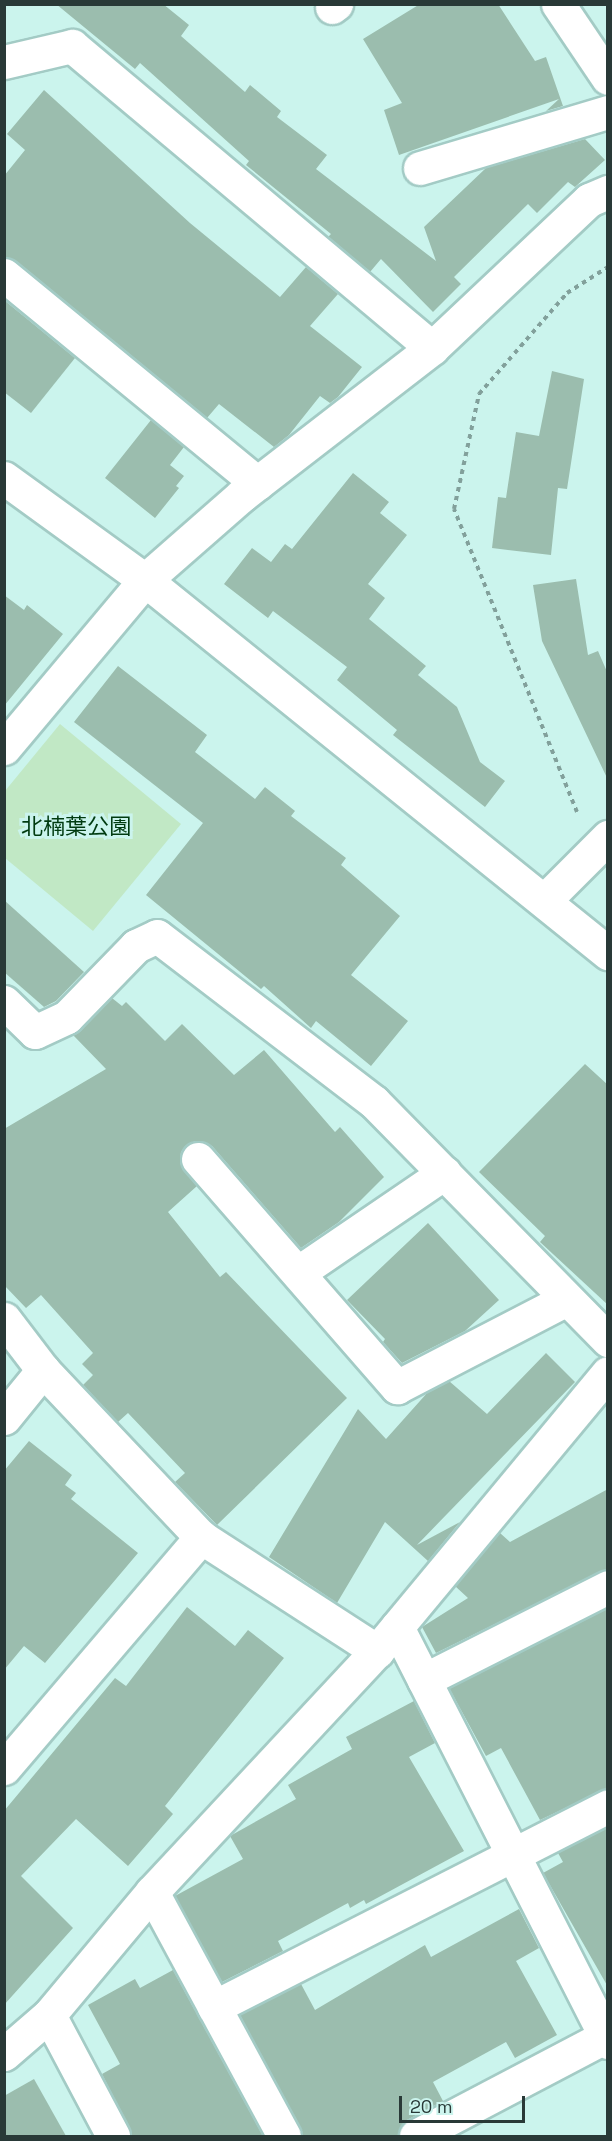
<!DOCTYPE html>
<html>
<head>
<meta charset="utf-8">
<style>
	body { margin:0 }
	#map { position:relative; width:612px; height:2141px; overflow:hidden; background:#cbf4ed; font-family:"Space Grotesk","Noto Sans JP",sans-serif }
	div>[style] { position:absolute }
	.green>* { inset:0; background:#c1e8c5 }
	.building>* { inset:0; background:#9bbdae }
	.path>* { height:4px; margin-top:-2px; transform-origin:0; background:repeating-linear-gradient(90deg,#82a09b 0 4.5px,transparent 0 9px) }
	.roads { filter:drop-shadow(2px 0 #a3cbc5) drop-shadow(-2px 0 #a3cbc5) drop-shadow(0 2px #a3cbc5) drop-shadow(0 -2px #a3cbc5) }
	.minor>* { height:33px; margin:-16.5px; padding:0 16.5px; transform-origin:16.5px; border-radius:16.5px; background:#fff }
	span { translate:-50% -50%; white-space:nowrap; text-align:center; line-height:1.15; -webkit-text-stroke:6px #cbf4ed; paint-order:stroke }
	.park-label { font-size:22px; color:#003b10 }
	.frame { position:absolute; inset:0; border:6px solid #293937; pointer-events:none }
	.scale { position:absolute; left:399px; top:2096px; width:126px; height:27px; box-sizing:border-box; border:3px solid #293937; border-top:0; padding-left:8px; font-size:18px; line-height:21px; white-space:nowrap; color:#293937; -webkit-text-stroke:4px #cbf4ed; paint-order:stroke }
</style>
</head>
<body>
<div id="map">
	<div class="green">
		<i style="clip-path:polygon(60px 724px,181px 824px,93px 931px,5px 858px,5px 791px)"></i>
	</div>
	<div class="building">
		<i style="clip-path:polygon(56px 4px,163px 4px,189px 25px,181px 36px,245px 92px,250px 85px,281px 111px,277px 117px,327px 155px,316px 169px,436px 261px,424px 227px,486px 168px,585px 139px,605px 160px,575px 187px,568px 182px,537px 213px,528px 204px,454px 277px,461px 284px,433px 312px,381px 259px,370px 272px,328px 237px,331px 234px,246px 165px,249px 161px,140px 63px,135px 69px)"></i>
		<i style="clip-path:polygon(420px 4px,498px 4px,535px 61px,546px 57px,563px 106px,546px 111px,559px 99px,399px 155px,384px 110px,402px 103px,363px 39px)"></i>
		<i style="clip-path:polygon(44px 90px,190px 223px,280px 297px,306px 267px,338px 294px,310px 326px,362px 367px,338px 397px,330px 403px,320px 396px,289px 435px,274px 447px,219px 404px,207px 418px,16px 261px,4px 257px,4px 176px,25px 150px,7px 134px)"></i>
		<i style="clip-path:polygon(4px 300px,75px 358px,31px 413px,4px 392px)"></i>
		<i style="clip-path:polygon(552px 371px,584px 379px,567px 489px,558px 488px,551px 555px,492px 548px,498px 497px,506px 498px,516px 432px,539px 436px)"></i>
		<i style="clip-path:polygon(151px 420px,184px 447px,170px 465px,184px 476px,176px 486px,179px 488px,155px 518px,105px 478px)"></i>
		<i style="clip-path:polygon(353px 473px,389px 502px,380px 513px,407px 535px,368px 584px,385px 598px,369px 619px,426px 666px,418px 675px,457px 707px,480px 762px,505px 781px,485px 807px,393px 735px,397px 730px,337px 680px,347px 667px,273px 611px,268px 618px,224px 584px,252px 548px,271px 562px,285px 544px,292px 549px)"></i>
		<i style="clip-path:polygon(576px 579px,588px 655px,598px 651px,608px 674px,608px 780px,542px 641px,533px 585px)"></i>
		<i style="clip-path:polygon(4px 595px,24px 610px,27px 605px,63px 634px,4px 706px)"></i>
		<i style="clip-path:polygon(118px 666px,207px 735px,195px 752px,255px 799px,265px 787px,295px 811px,291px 816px,346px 858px,341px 865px,400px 916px,351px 975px,408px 1021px,371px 1066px,316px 1021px,311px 1028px,264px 986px,261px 989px,146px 895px,203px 823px,74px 722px)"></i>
		<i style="clip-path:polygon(4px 900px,84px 972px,56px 1001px,44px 1007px,4px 972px)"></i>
		<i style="clip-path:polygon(112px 998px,122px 1006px,126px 1002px,165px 1041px,182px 1024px,234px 1075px,264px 1050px,335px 1132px,340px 1127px,384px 1177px,339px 1222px,301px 1248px,212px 1146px,195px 1141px,181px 1152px,180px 1163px,197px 1186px,168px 1212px,220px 1277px,226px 1272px,347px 1398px,217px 1525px,175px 1482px,185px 1473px,128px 1413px,118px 1422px,83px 1385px,93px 1375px,82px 1364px,93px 1353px,41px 1295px,26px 1308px,4px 1285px,4px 1129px,106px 1069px,73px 1035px)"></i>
		<i style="clip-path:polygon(585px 1064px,608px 1085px,608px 1305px,540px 1242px,545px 1236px,479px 1172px)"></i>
		<i style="clip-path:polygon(428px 1223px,499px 1300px,465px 1331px,402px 1363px,383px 1342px,385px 1339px,347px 1300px)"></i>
		<i style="clip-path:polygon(546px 1353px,575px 1382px,417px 1545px,460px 1522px,428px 1561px,385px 1522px,337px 1603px,269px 1557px,358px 1409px,386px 1439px,428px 1392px,449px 1381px,487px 1414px)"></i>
		<i style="clip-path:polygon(29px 1441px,72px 1475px,65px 1485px,76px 1493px,71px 1499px,138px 1553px,45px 1663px,24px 1646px,4px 1670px,4px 1471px)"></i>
		<i style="clip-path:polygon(608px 1489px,608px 1569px,436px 1653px,422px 1627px,468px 1598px,455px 1586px,500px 1533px,510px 1542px)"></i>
		<i style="clip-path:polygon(187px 1607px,235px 1646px,248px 1630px,284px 1658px,165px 1806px,173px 1814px,128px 1866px,76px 1819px,21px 1876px,73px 1928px,4px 2005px,4px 1811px,115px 1678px,126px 1686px)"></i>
		<i style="clip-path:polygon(608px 1608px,608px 1788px,540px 1820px,501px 1748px,486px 1756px,449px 1688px)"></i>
		<i style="clip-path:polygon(414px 1701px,435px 1743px,409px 1757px,464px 1851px,366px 1904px,364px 1900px,350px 1908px,348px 1903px,278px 1941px,283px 1951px,222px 1982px,175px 1896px,243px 1859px,230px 1836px,296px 1799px,288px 1785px,352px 1749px,346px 1737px)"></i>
		<i style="clip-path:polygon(608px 1827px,608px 1987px,543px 1873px,563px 1862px,558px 1853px)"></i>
		<i style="clip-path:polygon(519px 1909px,539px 1948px,516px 1961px,557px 2035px,515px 2058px,506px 2042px,433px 2082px,443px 2101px,407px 2120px,397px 2136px,303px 2136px,240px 2015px,301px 1984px,315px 2010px,425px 1945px,431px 1957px)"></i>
		<i style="clip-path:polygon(173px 1970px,198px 2016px,263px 2136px,132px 2136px,102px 2074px,120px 2064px,88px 2005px,135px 1979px,140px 1988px)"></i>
		<i style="clip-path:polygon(34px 2079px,66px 2136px,4px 2136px,4px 2096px)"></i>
	</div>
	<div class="path">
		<i style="left:577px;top:812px;width:327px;rotate:-112.1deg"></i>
		<i style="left:454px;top:509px;width:118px;rotate:-77.7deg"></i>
		<i style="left:479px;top:394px;width:134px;rotate:-48.9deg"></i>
		<i style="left:567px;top:293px;width:49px;rotate:-32.4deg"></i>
	</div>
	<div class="roads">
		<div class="minor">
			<i style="left:558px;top:4px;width:89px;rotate:56deg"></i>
			<i style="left:332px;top:7px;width:5px;rotate:-37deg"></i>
			<i style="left:4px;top:62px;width:70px;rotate:-13.2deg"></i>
			<i style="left:72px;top:46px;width:470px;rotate:40deg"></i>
			<i style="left:420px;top:168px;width:196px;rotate:-16.6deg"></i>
			<i style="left:4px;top:275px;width:328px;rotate:39.4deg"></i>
			<i style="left:4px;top:478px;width:174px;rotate:35.9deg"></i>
			<i style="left:145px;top:580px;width:595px;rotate:38.86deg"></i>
			<i style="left:4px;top:748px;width:219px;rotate:-50deg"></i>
			<i style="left:145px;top:580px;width:129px;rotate:-41.2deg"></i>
			<i style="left:242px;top:495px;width:240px;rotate:-37.7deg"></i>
			<i style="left:432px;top:348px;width:216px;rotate:-43.3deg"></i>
			<i style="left:589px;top:200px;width:21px;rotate:-23deg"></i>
			<i style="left:546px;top:899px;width:88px;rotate:-45deg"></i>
			<i style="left:4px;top:1002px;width:43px;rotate:44.1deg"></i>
			<i style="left:35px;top:1032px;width:35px;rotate:-25deg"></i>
			<i style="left:67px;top:1017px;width:99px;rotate:-45.8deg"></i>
			<i style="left:136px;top:946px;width:23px;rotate:-25deg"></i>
			<i style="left:157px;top:936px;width:273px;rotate:37.4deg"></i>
			<i style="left:374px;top:1102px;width:334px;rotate:45.5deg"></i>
			<i style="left:198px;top:1159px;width:303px;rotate:48.9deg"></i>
			<i style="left:397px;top:1387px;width:191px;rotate:-27.4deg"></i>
			<i style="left:299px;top:1272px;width:176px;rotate:-34.3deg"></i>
			<i style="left:4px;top:1319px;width:64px;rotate:52.6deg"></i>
			<i style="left:43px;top:1370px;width:230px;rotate:46.6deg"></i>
			<i style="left:201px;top:1537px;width:210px;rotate:32.9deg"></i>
			<i style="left:4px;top:1418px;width:62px;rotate:-50.9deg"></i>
			<i style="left:397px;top:1627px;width:466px;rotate:63deg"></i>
			<i style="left:424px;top:1680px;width:206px;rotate:-26.8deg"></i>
			<i style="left:4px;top:1768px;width:304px;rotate:-49.5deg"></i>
			<i style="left:152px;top:1892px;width:277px;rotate:61.6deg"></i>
			<i style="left:214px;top:2007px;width:442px;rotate:-27deg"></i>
			<i style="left:49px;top:2015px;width:137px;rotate:62.1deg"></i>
			<i style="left:4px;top:2054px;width:60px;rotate:-40.9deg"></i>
			<i style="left:49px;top:2015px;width:160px;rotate:-50.1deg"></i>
			<i style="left:152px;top:1892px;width:330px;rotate:-47deg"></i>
			<i style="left:377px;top:1651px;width:361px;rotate:-50.3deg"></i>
			<i style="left:416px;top:2136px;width:217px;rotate:-27.7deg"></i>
		</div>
	</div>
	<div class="park-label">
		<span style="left:76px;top:827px">北楠葉公園</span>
	</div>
	<div class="frame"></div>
	<div class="scale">20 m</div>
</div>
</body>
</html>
